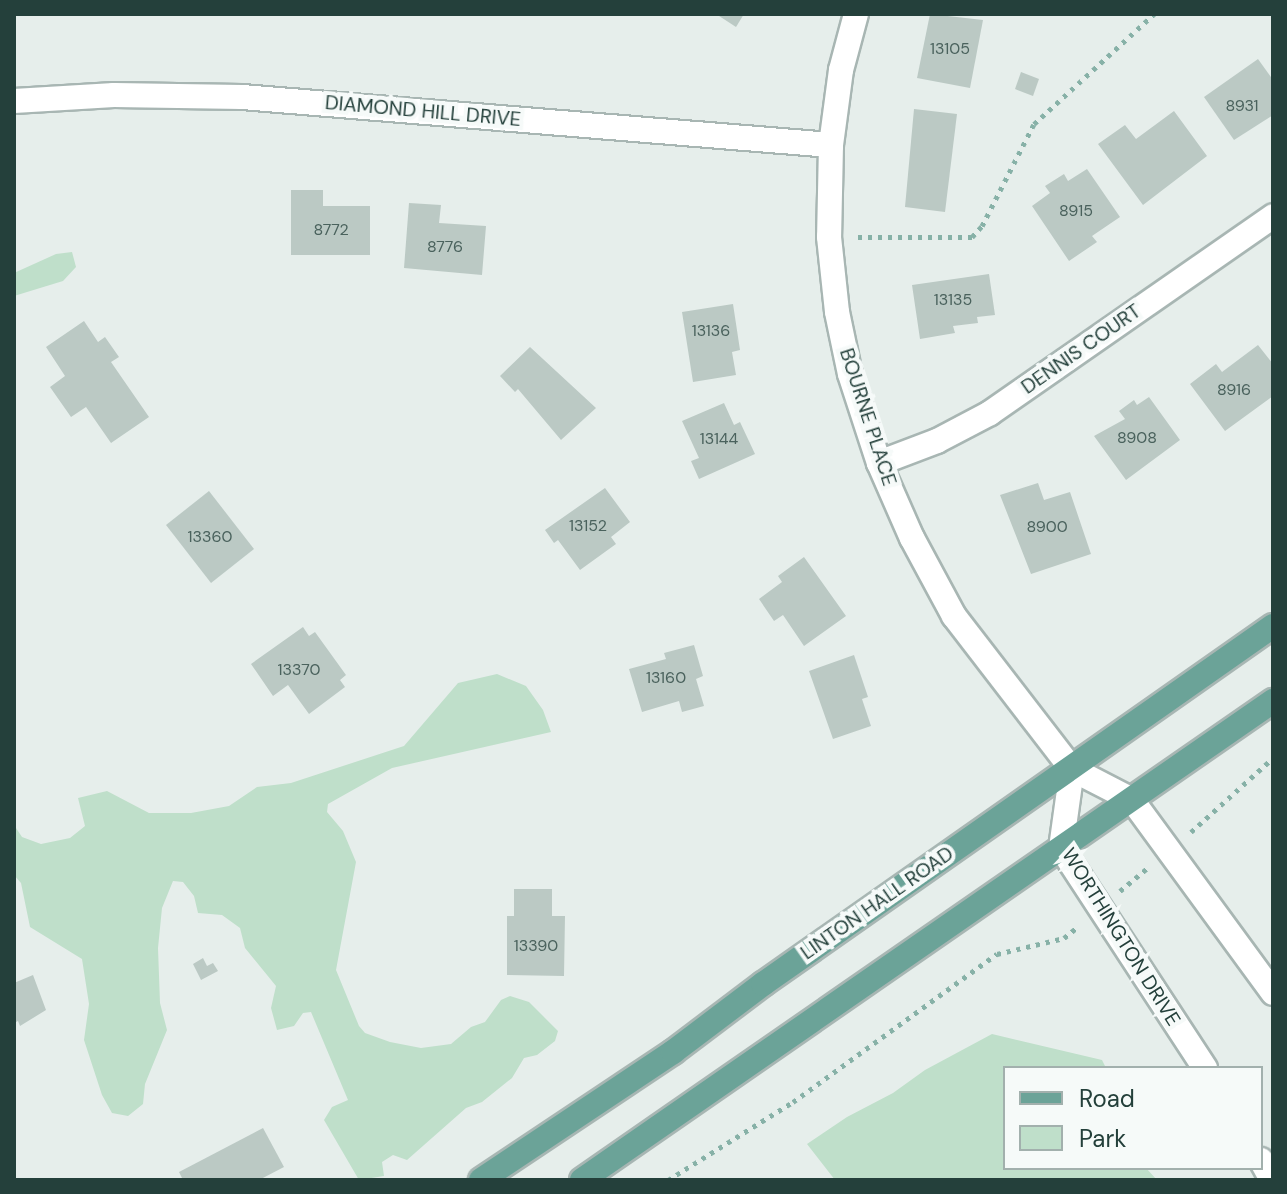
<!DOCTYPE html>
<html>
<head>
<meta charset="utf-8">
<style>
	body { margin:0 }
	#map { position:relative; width:1287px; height:1194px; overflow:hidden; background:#e6eeeb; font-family:"DM Sans",sans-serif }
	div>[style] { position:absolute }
	.green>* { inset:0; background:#bfdfca }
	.building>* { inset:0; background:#bbc9c4 }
	.path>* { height:5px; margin-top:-2.5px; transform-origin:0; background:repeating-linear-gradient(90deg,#87b1a7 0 4px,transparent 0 10px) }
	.roads { filter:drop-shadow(2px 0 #a8b6b3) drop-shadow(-2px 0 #a8b6b3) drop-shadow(0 2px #a8b6b3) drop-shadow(0 -2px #a8b6b3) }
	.street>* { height:24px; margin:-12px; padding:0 12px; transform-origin:12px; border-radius:12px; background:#fff }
	.primary>* { height:24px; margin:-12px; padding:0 12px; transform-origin:12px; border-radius:12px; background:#6ba398 }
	span { translate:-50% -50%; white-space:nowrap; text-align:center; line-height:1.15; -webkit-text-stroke:8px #f6faf9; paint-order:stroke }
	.number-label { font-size:16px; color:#4a625d }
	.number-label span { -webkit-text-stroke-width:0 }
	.street-label { font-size:20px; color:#24403b }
	.frame { position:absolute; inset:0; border:16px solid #24403b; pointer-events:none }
	.legend { position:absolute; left:1003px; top:1066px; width:260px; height:104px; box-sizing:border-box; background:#f6faf9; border:2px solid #a2b0ad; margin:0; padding:10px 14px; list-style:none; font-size:24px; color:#24403b }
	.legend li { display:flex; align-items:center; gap:16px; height:40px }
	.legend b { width:40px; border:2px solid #a2b0ad }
</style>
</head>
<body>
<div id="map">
	<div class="green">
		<i style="clip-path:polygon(72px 252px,76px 267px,63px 281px,14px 296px,14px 273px,56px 254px)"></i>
		<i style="clip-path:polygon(497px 674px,526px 686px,543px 710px,551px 732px,392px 768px,328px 804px,327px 812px,343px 831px,356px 862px,336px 970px,359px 1026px,365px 1033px,390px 1042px,421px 1048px,451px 1044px,471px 1027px,485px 1022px,501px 1000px,510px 996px,529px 1002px,558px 1031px,555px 1041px,537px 1055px,524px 1058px,512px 1078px,482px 1102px,466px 1108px,407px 1160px,393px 1155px,382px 1162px,384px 1176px,359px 1180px,324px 1120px,332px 1107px,348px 1100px,311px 1012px,303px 1013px,294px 1026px,277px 1030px,271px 1008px,276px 986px,245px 948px,240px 928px,222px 915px,198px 913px,194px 896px,183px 882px,173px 881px,162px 908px,158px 948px,160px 1003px,167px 1030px,145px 1084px,143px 1104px,128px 1116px,112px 1113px,102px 1095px,84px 1040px,89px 1004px,82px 959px,30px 927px,21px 883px,14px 875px,14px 825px,22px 837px,41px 844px,70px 838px,85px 826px,78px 798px,107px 791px,149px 813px,191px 813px,229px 806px,257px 787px,291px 783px,404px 746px,458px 683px)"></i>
		<i style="clip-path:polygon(992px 1034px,1102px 1060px,1106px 1068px,1005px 1068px,1005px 1168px,1146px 1168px,1157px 1180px,835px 1180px,807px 1144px,847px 1117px,893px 1093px,925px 1070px)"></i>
	</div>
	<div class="building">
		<i style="clip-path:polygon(716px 14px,744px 14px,736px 27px)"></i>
		<i style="clip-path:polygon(930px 14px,983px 20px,970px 88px,917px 78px)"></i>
		<i style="clip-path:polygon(1258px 59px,1273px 80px,1273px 115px,1234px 140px,1204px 97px)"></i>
		<i style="clip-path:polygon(1021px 72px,1039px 79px,1033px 96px,1015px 89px)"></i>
		<i style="clip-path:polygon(914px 109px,957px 114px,945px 212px,905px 207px)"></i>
		<i style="clip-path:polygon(1174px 111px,1207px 156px,1143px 205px,1098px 144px,1125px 125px,1136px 139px)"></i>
		<i style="clip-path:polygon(1087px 169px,1120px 217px,1092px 236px,1097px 242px,1069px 261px,1032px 206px,1050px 193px,1045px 186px,1064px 174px,1068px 181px)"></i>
		<i style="clip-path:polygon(291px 190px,323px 190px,323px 206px,370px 206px,370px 255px,291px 255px)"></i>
		<i style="clip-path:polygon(409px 203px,441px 205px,439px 223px,486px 226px,482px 275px,404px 268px)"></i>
		<i style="clip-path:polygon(989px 274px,995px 315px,977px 317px,978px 323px,953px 326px,955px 333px,920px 339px,912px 285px)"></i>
		<i style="clip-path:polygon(733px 304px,740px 350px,732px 352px,736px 375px,693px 382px,682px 312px)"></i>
		<i style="clip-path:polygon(84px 321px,98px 342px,105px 337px,119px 357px,111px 362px,149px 417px,111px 443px,86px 407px,71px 417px,50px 387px,65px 376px,46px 347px)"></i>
		<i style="clip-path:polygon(1258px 345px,1273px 364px,1273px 396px,1225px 431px,1190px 384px,1216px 364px,1222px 372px)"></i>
		<i style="clip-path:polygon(530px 347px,596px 408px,561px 440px,518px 389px,515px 392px,500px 376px)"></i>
		<i style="clip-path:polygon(1149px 397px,1180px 440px,1126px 480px,1094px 436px,1125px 419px,1119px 411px,1134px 400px,1137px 405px)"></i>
		<i style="clip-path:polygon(724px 403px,734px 425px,740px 422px,755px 454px,699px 479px,691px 461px,699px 458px,682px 421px)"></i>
		<i style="clip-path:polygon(1038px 483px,1044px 500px,1070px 492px,1091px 554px,1031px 574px,1000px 495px)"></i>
		<i style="clip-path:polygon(605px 488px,630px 522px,611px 537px,616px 544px,580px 570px,558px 540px,554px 543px,545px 530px)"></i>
		<i style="clip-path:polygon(209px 491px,254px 549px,211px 583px,166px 525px)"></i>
		<i style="clip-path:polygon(804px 557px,846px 616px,804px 646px,783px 615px,774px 621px,759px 599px,782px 582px,778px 576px)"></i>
		<i style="clip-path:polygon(303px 627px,309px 636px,315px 632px,346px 675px,340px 680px,345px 687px,309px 714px,288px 685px,273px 696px,251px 664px)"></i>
		<i style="clip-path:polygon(694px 645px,703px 676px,696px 679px,704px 706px,682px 712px,679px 701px,642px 712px,629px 669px,666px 659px,664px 653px)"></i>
		<i style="clip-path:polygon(854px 655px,868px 697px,862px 699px,871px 726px,833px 739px,809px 671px)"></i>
		<i style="clip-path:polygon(514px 889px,552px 889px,552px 916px,565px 916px,564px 976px,507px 975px,507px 916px,514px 916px)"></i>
		<i style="clip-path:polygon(203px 958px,207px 966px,213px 963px,218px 971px,201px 980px,193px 964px)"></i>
		<i style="clip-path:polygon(33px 975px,46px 1010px,20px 1026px,18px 1021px,14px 1023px,14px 983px)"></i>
		<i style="clip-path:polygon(263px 1128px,284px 1167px,259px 1180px,183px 1180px,179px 1172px)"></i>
	</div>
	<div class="path">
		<i style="left:858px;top:237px;width:114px"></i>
		<i style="left:972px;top:237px;width:15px;rotate:-48deg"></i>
		<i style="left:982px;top:226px;width:114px;rotate:-63deg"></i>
		<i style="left:1034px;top:124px;width:163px;rotate:-42.5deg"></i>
		<i style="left:1191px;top:832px;width:110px;rotate:-42.1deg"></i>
		<i style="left:1120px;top:891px;width:38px;rotate:-40deg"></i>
		<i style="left:668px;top:1180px;width:147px;rotate:-32deg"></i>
		<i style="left:793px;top:1102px;width:252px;rotate:-36deg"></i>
		<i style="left:997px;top:954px;width:69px;rotate:-13.4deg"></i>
		<i style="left:1064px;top:938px;width:19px;rotate:-39deg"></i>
	</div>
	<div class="roads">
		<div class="street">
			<i style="left:856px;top:14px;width:58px;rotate:105deg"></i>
			<i style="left:841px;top:70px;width:76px;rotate:97.6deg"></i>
			<i style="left:831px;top:145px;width:92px;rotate:91.2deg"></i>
			<i style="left:829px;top:237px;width:75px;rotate:83.9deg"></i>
			<i style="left:837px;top:312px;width:63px;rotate:78.2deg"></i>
			<i style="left:850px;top:374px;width:94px;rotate:72deg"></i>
			<i style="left:879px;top:463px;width:82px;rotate:66.3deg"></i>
			<i style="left:912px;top:538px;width:89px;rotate:61.7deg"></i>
			<i style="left:954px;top:616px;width:193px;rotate:52.4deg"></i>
			<i style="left:1072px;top:769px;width:68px;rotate:27.3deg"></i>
			<i style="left:1132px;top:800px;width:239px;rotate:53.8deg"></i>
			<i style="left:14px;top:101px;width:100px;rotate:-3.4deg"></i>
			<i style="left:114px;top:95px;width:128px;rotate:0.9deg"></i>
			<i style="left:242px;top:97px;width:591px;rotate:4.66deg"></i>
			<i style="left:879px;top:463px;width:62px;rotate:-20.8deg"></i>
			<i style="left:937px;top:441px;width:60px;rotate:-27.8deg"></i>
			<i style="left:990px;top:413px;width:345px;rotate:-34.8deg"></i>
			<i style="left:1072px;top:769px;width:80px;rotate:97.9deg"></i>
			<i style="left:1061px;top:848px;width:263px;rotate:56.8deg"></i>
			<i style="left:1261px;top:1160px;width:23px;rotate:61deg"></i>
		</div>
		<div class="primary">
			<i style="left:481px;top:1180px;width:231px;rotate:-33.7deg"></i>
			<i style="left:673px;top:1052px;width:113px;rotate:-37.1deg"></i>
			<i style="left:763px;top:984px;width:623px;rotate:-35.07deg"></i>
			<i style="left:582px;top:1180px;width:841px;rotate:-34.73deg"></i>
		</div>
	</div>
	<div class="number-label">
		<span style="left:950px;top:49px">13105</span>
		<span style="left:1242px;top:106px">8931</span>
		<span style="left:1076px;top:211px">8915</span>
		<span style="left:331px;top:230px">8772</span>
		<span style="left:445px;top:247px">8776</span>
		<span style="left:953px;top:300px">13135</span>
		<span style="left:711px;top:331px">13136</span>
		<span style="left:1234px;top:390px">8916</span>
		<span style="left:1137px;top:438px">8908</span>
		<span style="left:719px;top:439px">13144</span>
		<span style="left:588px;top:526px">13152</span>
		<span style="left:1047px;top:527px">8900</span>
		<span style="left:210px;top:537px">13360</span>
		<span style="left:299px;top:670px">13370</span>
		<span style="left:666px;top:678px">13160</span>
		<span style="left:536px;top:946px">13390</span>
	</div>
	<div class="street-label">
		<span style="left:423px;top:111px;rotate:5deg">DIAMOND HILL DRIVE</span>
		<span style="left:1081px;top:349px;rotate:-35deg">DENNIS COURT</span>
		<span style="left:868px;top:417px;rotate:72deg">BOURNE PLACE</span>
		<span style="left:877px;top:903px;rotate:-35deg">LINTON HALL ROAD</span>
		<span style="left:1121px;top:937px;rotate:58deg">WORTHINGTON DRIVE</span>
	</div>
	<div class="frame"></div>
	<ul class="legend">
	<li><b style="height:10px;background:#6ba398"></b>Road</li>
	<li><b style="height:22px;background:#bfdfca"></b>Park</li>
	</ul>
</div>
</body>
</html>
